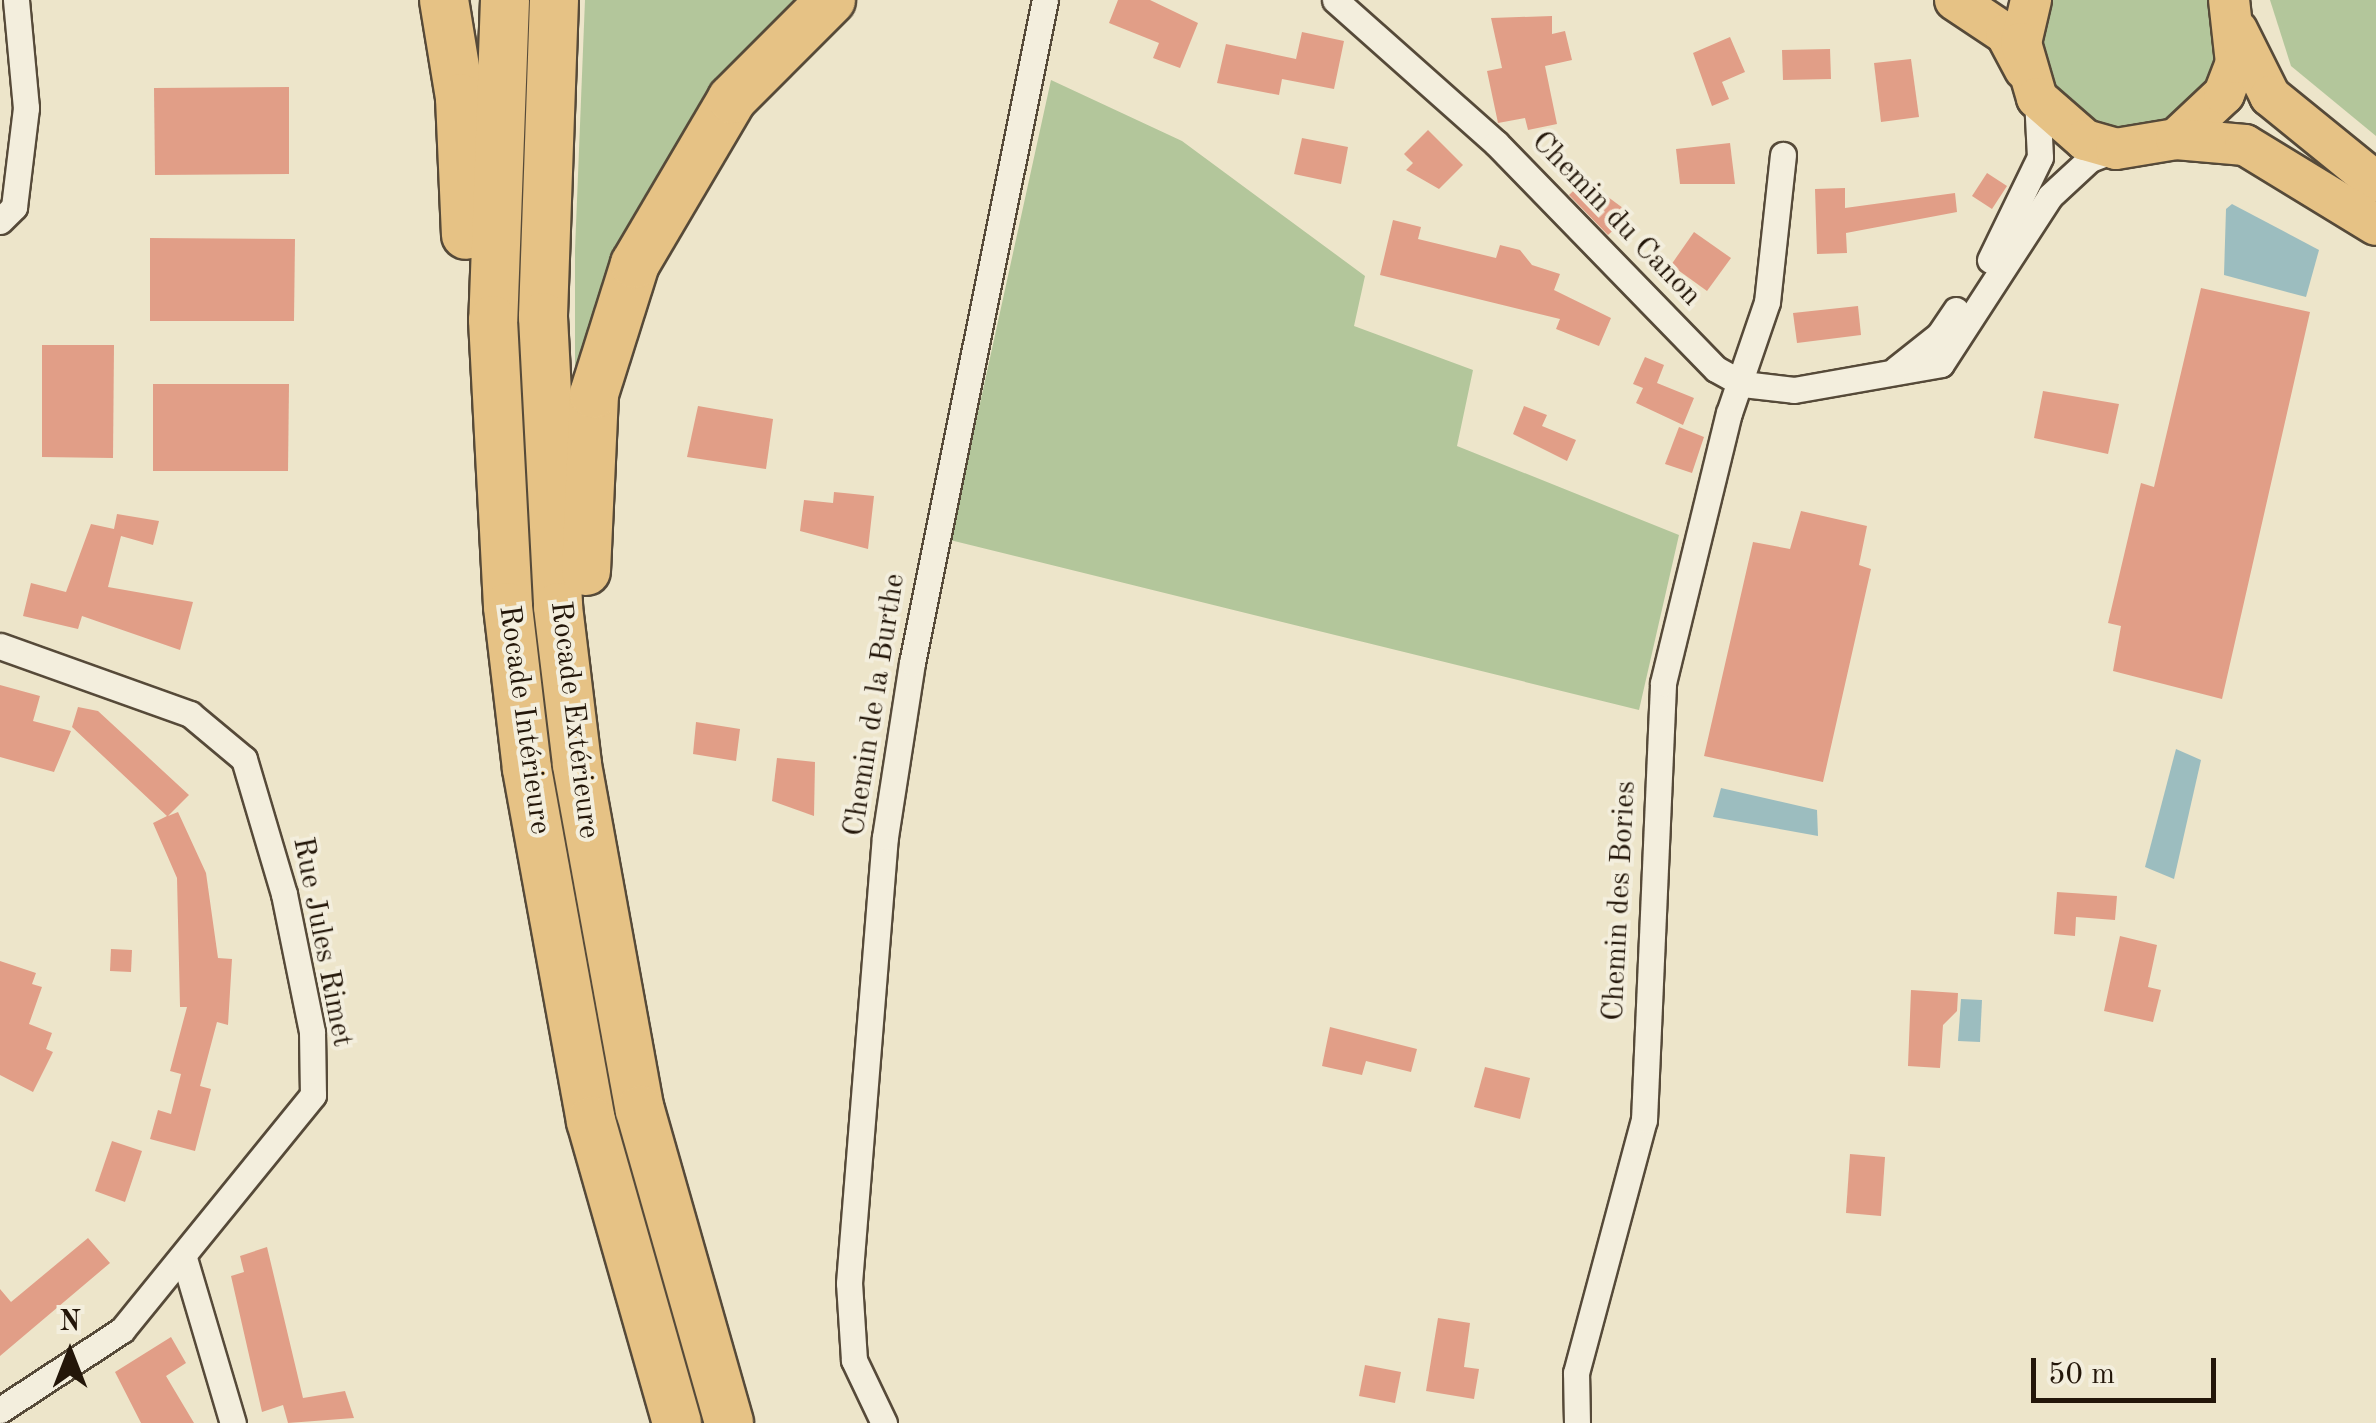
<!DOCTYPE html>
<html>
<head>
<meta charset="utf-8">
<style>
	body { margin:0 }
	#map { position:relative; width:2376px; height:1423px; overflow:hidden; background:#ede5ca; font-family:"Old Standard TT",serif }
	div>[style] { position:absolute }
	.green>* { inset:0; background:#b3c69b }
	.water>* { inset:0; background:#9cbdbf }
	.building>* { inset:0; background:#e19e87 }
	.roads { filter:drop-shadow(2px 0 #564a39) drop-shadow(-2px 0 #564a39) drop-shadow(0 2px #564a39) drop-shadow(0 -2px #564a39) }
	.street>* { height:25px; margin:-12.5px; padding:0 12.5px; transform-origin:12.5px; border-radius:12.5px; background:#f3eedd }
	.primary>* { height:40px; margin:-20px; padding:0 20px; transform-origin:20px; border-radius:20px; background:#e6c285 }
	.highway>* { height:48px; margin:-24px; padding:0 24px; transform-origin:24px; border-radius:24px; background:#e6c285 }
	span { translate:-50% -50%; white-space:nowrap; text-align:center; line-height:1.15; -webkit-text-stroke:8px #f3eedd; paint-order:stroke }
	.street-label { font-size:30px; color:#231609 }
	.north { position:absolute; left:20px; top:1303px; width:100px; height:100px; -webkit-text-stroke:8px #f3eedd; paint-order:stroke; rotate:0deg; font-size:28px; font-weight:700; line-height:40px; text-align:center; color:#231609 }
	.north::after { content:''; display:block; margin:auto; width:35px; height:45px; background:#231609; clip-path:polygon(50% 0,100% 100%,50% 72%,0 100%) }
	.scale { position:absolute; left:2031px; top:1358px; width:185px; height:45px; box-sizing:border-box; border:5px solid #231609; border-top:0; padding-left:12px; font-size:30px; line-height:35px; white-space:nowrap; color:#231609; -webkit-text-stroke:8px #f3eedd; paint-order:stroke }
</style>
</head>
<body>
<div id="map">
	<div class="green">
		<i style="clip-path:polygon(585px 0,814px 0,575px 386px,575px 250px)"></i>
		<i style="clip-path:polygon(2051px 0,2208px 0,2219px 53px,2210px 82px,2169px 123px,2110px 130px,2083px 119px,2045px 75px,2039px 46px)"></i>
		<i style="clip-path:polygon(2270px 0,2376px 0,2376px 136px,2291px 66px)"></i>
		<i style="clip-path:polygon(1051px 80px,1182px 141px,1365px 276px,1354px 326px,1473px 370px,1457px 446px,1679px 535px,1639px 710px,950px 540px)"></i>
	</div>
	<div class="water">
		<i style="clip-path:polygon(2232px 204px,2319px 250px,2306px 297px,2224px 275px,2226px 209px)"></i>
		<i style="clip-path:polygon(2176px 749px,2201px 760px,2174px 879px,2145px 867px)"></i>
		<i style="clip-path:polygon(1721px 788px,1817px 810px,1818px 836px,1713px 817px)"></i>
		<i style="clip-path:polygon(1961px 999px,1982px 1000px,1980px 1042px,1958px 1041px)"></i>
	</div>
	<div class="building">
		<i style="clip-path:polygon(1118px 0,1150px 0,1198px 23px,1180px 68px,1153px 58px,1159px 43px,1109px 23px)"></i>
		<i style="clip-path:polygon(1552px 16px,1552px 34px,1565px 31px,1572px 60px,1545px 66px,1557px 124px,1528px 130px,1525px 118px,1498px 123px,1487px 71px,1502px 68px,1491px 18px)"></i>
		<i style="clip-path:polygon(1302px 32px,1344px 41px,1334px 89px,1282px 79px,1279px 95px,1217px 83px,1226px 44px,1296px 59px)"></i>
		<i style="clip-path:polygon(1730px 37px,1745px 72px,1722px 82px,1729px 99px,1712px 106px,1693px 53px)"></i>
		<i style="clip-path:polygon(1830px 49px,1831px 79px,1783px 80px,1782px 50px)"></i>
		<i style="clip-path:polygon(1911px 59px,1919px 117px,1881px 122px,1874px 63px)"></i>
		<i style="clip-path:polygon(289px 87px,289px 174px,155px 175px,154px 88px)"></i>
		<i style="clip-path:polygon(1428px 130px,1463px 165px,1439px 189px,1406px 170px,1413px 163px,1404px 154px)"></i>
		<i style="clip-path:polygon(1302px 138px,1348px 147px,1341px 184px,1294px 174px)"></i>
		<i style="clip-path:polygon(1730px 143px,1735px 184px,1680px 184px,1676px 149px)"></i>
		<i style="clip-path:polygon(1987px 173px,2007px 186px,1992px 209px,1972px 196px)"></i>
		<i style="clip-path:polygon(1585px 180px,1631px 214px,1608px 235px,1569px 195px)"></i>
		<i style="clip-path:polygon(1845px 188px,1845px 208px,1955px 193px,1957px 212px,1846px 233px,1847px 253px,1817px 254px,1815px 189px)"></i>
		<i style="clip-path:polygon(1393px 220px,1421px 227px,1418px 239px,1496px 258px,1500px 245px,1520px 250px,1532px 265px,1560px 274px,1554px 290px,1611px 318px,1599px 346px,1556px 329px,1560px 319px,1380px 275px)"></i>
		<i style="clip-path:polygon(1694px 232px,1731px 258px,1707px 291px,1671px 265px)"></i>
		<i style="clip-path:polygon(150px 238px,295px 239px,294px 321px,150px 321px)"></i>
		<i style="clip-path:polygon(2201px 288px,2310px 312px,2222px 699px,2113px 671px,2121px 626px,2108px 623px,2141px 483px,2154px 487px)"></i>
		<i style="clip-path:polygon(1858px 306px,1861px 335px,1797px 343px,1793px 313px)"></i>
		<i style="clip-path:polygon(42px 345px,114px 345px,113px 458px,42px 457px)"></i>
		<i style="clip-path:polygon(1645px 357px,1664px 365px,1657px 383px,1694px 398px,1683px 425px,1636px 403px,1643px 388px,1633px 384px)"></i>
		<i style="clip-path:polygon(153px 384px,289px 384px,288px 471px,153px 471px)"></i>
		<i style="clip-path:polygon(2043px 391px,2119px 404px,2108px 454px,2034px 438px)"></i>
		<i style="clip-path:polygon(698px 406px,773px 419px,766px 469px,687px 457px)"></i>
		<i style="clip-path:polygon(1524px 406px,1547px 415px,1542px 426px,1576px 440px,1567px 461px,1513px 434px)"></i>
		<i style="clip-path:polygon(1679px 427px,1704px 437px,1692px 473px,1665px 464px)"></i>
		<i style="clip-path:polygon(834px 492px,874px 496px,868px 549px,800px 531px,804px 500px,833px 503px)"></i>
		<i style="clip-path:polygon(1801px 511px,1867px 526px,1859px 565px,1871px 569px,1823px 782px,1704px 756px,1753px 542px,1790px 549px)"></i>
		<i style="clip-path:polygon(117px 514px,159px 521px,153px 545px,121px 536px,108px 587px,193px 602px,180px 650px,82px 616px,78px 629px,23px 616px,31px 583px,66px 592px,91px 524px,114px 529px)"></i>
		<i style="clip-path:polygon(0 685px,40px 696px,33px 721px,71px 731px,54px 772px,0 757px)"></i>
		<i style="clip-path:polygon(78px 707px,98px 711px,189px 795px,168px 816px,178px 812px,206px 873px,218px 958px,232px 959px,228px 1025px,217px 1022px,200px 1086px,211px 1089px,195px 1151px,150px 1139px,158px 1110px,171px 1114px,181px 1074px,170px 1071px,187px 1007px,180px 1007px,177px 878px,153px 823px,167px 816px,72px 727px)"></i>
		<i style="clip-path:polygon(696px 722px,740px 729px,736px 761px,693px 754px)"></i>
		<i style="clip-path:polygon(777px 758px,815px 762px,814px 816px,772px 801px)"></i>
		<i style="clip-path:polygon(2057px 892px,2117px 896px,2115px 920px,2076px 917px,2075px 936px,2054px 934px)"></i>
		<i style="clip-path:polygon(2120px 936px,2157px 945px,2148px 987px,2161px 990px,2153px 1022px,2104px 1011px)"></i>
		<i style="clip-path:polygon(111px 949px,132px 950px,131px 972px,110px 971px)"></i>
		<i style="clip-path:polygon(0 961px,36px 973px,32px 984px,42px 987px,29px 1024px,52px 1033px,46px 1049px,53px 1052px,33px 1092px,0 1075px)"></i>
		<i style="clip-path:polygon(1911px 990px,1958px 993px,1957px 1011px,1943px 1025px,1940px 1068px,1908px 1066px)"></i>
		<i style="clip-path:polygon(1330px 1027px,1417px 1049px,1411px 1072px,1366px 1061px,1362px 1075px,1322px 1066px)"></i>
		<i style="clip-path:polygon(1485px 1067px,1530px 1078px,1520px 1119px,1474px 1107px)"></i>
		<i style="clip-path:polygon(112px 1141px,142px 1151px,125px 1202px,95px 1191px)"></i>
		<i style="clip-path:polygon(1850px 1154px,1885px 1157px,1881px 1216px,1846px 1213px)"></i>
		<i style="clip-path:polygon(88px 1238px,110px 1263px,0 1356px,0 1289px,11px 1302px)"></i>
		<i style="clip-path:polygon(267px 1247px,303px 1398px,345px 1391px,354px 1418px,288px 1423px,283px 1405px,262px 1412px,231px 1276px,244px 1272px,240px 1256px)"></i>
		<i style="clip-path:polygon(1438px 1318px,1470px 1323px,1464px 1367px,1479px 1369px,1474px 1399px,1426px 1391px)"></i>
		<i style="clip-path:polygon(171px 1337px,186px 1363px,166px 1376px,194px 1423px,141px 1423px,115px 1372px)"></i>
		<i style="clip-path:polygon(1365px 1365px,1401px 1372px,1395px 1403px,1359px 1396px)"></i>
	</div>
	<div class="roads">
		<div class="street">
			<i style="left:1335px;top:0;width:215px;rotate:41.6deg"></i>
			<i style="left:1496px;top:143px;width:315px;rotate:45.8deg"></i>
			<i style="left:1716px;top:369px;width:31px;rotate:29deg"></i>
			<i style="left:1743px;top:384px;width:51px;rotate:6.7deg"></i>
			<i style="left:1794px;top:390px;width:149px;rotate:-10deg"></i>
			<i style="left:1941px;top:364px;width:200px;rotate:-57deg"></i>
			<i style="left:2050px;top:196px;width:54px;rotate:-42.8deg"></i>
			<i style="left:2090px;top:159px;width:28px;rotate:-21deg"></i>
			<i style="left:0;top:221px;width:20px;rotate:-45deg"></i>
			<i style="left:14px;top:207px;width:100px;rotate:-83.1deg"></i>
			<i style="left:26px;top:108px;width:108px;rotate:-95.3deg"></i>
			<i style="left:1990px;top:260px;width:114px;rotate:-64.1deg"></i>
			<i style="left:2040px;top:157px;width:59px;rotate:-92.9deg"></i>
			<i style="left:1896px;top:369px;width:55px;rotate:-38.3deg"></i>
			<i style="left:1939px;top:335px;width:30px;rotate:-56deg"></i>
			<i style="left:0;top:646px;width:202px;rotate:19.7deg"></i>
			<i style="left:190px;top:714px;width:70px;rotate:39.8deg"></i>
			<i style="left:244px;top:759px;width:141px;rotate:73.5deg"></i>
			<i style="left:284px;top:894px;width:141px;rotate:78.5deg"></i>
			<i style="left:312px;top:1032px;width:63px;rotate:89.1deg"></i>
			<i style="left:313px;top:1095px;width:303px;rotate:129.1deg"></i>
			<i style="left:122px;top:1330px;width:146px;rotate:146.7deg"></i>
			<i style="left:184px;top:1258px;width:172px;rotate:73.5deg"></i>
			<i style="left:884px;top:1423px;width:70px;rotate:-115.5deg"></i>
			<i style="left:854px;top:1360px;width:77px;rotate:-93.7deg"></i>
			<i style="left:849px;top:1283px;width:447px;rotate:-85.4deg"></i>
			<i style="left:885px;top:837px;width:176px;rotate:-81.2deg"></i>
			<i style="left:912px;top:663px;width:676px;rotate:-78.66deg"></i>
			<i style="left:1577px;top:1423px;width:50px;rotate:-91.1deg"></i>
			<i style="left:1576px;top:1373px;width:262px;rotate:-75deg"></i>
			<i style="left:1644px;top:1120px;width:437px;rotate:-87.5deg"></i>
			<i style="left:1663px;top:683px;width:278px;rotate:-76.3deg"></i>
			<i style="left:1729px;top:413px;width:117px;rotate:-71.1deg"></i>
			<i style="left:1767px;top:302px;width:148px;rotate:-83.8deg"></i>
		</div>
		<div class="primary">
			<i style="left:1955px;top:0;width:61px;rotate:33.7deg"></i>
			<i style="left:2006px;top:34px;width:40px;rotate:62deg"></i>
			<i style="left:2031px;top:0;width:44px;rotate:103.1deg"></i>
			<i style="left:2021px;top:43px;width:57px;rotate:73.8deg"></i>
			<i style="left:2037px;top:98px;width:64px;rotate:41.2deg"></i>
			<i style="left:2085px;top:140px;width:32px;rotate:16deg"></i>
			<i style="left:2116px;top:149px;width:61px;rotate:-9.5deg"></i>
			<i style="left:2176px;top:139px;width:66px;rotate:-43.2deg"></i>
			<i style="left:2224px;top:94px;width:33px;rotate:-69deg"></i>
			<i style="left:2236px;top:63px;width:63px;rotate:-96.3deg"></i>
			<i style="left:2237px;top:30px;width:74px;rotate:63.4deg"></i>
			<i style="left:2270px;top:96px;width:136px;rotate:39.1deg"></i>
			<i style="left:2176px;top:139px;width:69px;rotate:5deg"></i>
			<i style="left:2245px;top:145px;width:153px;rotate:31.4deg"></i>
		</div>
		<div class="highway">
			<i style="left:444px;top:0;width:99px;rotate:80.7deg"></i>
			<i style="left:460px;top:98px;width:137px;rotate:87.5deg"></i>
			<i style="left:505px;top:0;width:320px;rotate:92.1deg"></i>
			<i style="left:493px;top:320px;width:287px;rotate:87deg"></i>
			<i style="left:508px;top:607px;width:163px;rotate:83.3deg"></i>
			<i style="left:527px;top:769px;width:358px;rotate:79.7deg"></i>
			<i style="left:591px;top:1121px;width:314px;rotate:74.1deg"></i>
			<i style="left:554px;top:0;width:317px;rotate:92deg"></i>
			<i style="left:543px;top:317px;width:290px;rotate:87deg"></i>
			<i style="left:558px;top:607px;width:159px;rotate:83.1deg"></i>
			<i style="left:577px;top:765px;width:351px;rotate:79.7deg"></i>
			<i style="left:640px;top:1110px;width:325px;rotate:74.1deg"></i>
			<i style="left:586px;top:571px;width:177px;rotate:-87.4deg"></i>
			<i style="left:594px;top:394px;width:136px;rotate:-72.5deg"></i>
			<i style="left:635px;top:264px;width:191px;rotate:-59.5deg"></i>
			<i style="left:732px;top:99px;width:140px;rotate:-45deg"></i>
		</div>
	</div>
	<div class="street-label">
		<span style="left:1616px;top:219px;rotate:46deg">Chemin du Canon</span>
		<span style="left:875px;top:705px;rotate:-81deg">Chemin de la Burthe</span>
		<span style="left:524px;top:720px;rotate:82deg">Rocade Intérieure</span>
		<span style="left:574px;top:720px;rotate:83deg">Rocade Extérieure</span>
		<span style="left:1620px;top:901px;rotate:-87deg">Chemin des Bories</span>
		<span style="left:322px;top:942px;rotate:79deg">Rue Jules Rimet</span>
	</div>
	<div class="north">N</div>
	<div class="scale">50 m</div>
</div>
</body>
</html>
